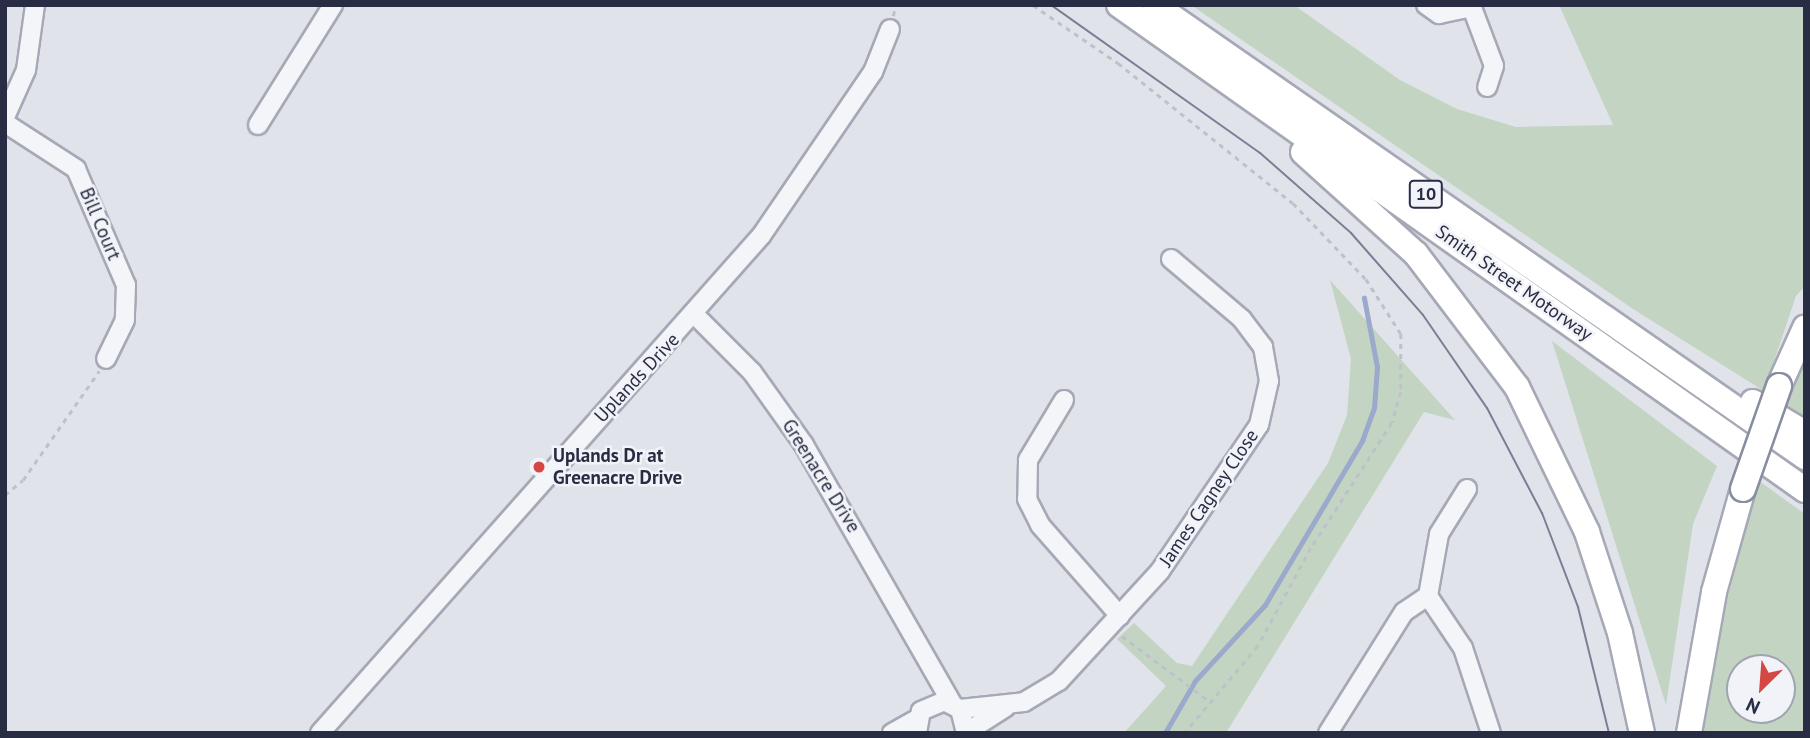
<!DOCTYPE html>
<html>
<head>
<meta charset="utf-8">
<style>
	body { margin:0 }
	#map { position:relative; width:1810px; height:738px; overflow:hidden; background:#e1e3eb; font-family:"PT Sans",sans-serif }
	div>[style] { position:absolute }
	.green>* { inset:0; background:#c3d5c2 }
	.stream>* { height:4.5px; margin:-2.25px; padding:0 2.25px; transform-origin:2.25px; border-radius:2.25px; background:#9ba9cc }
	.path>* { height:2.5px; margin-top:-1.25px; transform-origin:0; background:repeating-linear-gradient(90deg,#bfc1ca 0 5px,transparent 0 10px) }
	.roads { filter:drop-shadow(2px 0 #a6a9b5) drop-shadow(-2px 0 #a6a9b5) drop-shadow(0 2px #a6a9b5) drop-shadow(0 -2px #a6a9b5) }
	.minor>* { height:18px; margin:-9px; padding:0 9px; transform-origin:9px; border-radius:9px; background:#f4f5f9 }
	.highway>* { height:24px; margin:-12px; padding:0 12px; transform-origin:12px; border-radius:12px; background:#fff }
	.tram>* { height:2px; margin:-1px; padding:0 1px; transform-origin:1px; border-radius:1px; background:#7a7f95 }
	.bridges { filter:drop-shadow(2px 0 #888da2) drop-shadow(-2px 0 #888da2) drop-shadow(0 2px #888da2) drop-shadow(0 -2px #888da2) }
	.highway-bridge>* { height:24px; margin:-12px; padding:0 12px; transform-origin:12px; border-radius:12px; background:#fff }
	.dots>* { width:19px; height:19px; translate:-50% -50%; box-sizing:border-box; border:4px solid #f1f3f8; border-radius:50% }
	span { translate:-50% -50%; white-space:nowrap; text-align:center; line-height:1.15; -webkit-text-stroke:5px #f1f3f8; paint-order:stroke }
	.shield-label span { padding:2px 5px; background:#f1f3f8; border:2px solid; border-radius:5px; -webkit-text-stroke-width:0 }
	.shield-label { font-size:18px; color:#292d43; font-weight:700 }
	.street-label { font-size:19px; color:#292d43 }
	.poi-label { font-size:19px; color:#292d43; font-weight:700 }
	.left { translate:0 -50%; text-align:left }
	.frame { position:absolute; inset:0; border:7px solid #292d43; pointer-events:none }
	.north { position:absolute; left:1726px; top:654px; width:70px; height:70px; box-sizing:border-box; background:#f1f3f8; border:2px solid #a1a4b0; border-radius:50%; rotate:205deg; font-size:19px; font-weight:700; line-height:28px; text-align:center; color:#292d43 }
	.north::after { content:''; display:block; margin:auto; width:24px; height:32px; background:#d54741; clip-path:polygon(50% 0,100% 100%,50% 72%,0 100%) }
</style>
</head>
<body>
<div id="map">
	<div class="green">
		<i style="clip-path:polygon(1191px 5px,1294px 5px,1400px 80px,1457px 109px,1516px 127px,1613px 125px,1559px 5px,1805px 5px,1805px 286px,1796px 296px,1764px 391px,1633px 309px)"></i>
		<i style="clip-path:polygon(1330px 280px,1455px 420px,1424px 412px,1226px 733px,1124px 733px,1166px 686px,1117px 639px,1134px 623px,1177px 663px,1192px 666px,1328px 463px,1347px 415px,1351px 359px)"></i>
		<i style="clip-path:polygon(1552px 341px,1717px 466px,1693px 524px,1666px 705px)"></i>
		<i style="clip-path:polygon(1805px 361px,1805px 419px,1784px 406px)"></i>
		<i style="clip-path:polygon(evenodd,1759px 481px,1805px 514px,1805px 733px,1703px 733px,1724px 612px,1759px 481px,1782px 668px,1782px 710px,1740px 710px,1740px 668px,1782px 668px)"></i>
	</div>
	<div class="stream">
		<i style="left:1165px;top:733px;width:60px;rotate:-60deg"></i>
		<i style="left:1195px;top:681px;width:103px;rotate:-47.4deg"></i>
		<i style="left:1265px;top:605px;width:191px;rotate:-59.4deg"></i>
		<i style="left:1362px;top:441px;width:35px;rotate:-70deg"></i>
		<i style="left:1374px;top:408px;width:41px;rotate:-85.8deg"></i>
		<i style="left:1377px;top:367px;width:70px;rotate:-100.7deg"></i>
	</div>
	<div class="path">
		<i style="left:1033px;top:5px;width:103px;rotate:34.3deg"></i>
		<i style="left:1118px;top:63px;width:224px;rotate:38.7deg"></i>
		<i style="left:1293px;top:203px;width:105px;rotate:46.2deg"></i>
		<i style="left:1366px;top:279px;width:65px;rotate:57.5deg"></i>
		<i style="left:1401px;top:334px;width:58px;rotate:90deg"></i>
		<i style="left:1401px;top:392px;width:32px;rotate:106deg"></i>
		<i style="left:1392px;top:423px;width:149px;rotate:122.9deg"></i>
		<i style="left:1311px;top:548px;width:111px;rotate:118.4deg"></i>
		<i style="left:1258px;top:646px;width:114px;rotate:130deg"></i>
		<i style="left:893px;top:16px;width:11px;rotate:-75deg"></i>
		<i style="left:5px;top:495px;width:23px;rotate:-40deg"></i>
		<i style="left:23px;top:480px;width:133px;rotate:-55.1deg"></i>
		<i style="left:1122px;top:636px;width:107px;rotate:36.7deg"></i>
	</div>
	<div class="roads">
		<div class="minor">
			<i style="left:1426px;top:5px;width:16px;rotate:35deg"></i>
			<i style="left:1439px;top:14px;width:34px;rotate:-12deg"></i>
			<i style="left:1471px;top:5px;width:65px;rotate:69.3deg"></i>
			<i style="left:1494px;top:66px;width:22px;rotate:108deg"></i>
			<i style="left:5px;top:117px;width:51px;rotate:-65.9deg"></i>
			<i style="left:26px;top:70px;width:66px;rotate:-82.1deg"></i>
			<i style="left:5px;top:123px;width:85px;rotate:32.9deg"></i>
			<i style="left:76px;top:169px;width:126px;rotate:66.7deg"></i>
			<i style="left:126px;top:285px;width:35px;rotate:92deg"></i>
			<i style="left:125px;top:320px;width:43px;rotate:116deg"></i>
			<i style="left:258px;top:125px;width:142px;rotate:-58deg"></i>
			<i style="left:695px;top:315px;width:81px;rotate:45deg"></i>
			<i style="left:752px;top:372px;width:90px;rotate:54.5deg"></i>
			<i style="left:804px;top:445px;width:297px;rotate:60.2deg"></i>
			<i style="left:1064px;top:400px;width:70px;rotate:121deg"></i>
			<i style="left:1028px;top:460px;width:39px;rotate:91deg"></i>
			<i style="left:1027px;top:499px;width:29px;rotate:63deg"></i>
			<i style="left:1040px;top:525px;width:121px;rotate:48.7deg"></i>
			<i style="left:1428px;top:596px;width:63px;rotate:56.1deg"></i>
			<i style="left:1463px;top:648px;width:89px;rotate:71.8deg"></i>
			<i style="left:960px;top:709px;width:64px;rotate:-6.2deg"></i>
			<i style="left:1024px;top:702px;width:41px;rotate:-31deg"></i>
			<i style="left:1059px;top:681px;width:149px;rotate:-47.4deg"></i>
			<i style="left:1160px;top:571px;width:176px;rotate:-55.9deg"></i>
			<i style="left:1259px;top:425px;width:45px;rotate:-77.2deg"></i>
			<i style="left:1269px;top:381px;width:35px;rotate:-100deg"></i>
			<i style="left:1263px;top:347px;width:35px;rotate:-127deg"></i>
			<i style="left:1242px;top:319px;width:93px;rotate:-139.8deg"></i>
			<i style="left:967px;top:732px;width:46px;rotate:-32.7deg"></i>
			<i style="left:320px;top:733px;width:664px;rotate:-48.42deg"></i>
			<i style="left:761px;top:236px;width:199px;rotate:-55.7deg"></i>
			<i style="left:873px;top:72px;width:46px;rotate:-68.4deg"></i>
			<i style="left:892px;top:733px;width:29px;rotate:-29deg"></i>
			<i style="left:917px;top:733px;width:22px;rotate:-80deg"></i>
			<i style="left:921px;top:711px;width:25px;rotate:-23deg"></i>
			<i style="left:944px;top:701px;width:18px;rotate:27deg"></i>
			<i style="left:960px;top:709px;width:25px;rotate:76deg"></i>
			<i style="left:1328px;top:733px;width:143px;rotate:-57.9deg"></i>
			<i style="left:1404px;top:612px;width:29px;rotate:-34deg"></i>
			<i style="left:1428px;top:596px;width:63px;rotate:-79.9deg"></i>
			<i style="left:1439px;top:534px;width:53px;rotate:-58.1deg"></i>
		</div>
		<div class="highway">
			<i style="left:1119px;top:5px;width:840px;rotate:35.26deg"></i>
			<i style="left:1155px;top:5px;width:792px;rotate:34.81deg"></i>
			<i style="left:1303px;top:152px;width:152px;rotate:42.1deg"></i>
			<i style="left:1416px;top:254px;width:167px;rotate:52.8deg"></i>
			<i style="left:1517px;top:387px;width:161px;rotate:64.2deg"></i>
			<i style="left:1587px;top:532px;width:106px;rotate:71.9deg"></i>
			<i style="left:1620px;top:633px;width:102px;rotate:77.6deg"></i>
			<i style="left:1779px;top:386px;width:64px;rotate:-65.9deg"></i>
			<i style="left:1753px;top:402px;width:61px;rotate:30.8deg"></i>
			<i style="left:1689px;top:733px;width:143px;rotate:-79.9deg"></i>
			<i style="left:1714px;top:592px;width:107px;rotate:-74.3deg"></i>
		</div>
	</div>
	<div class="tram">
		<i style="left:1051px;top:5px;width:256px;rotate:35.3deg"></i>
		<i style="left:1260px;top:153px;width:121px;rotate:41.3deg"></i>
		<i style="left:1351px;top:233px;width:109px;rotate:48.7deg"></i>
		<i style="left:1423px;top:315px;width:113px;rotate:55.5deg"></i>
		<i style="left:1487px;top:408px;width:119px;rotate:62.4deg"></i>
		<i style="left:1542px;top:513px;width:101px;rotate:69deg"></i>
		<i style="left:1578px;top:607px;width:130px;rotate:76.2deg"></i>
	</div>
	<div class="bridges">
		<div class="highway-bridge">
			<i style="left:1743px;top:489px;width:109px;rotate:-70.7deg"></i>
		</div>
	</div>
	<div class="dots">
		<i style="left:539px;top:467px;background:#d54741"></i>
	</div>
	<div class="shield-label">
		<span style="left:1426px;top:194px">10</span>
	</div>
	<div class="street-label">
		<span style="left:100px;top:224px;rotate:67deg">Bill Court</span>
		<span style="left:1514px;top:283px;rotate:35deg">Smith Street Motorway</span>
		<span style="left:637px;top:378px;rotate:-47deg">Uplands Drive</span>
		<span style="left:821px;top:476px;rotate:58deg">Greenacre Drive</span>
		<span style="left:1209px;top:498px;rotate:-56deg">James Cagney Close</span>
	</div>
	<div class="poi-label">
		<span class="left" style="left:553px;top:467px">Uplands Dr at<br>Greenacre Drive</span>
	</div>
	<div class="frame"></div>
	<div class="north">N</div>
</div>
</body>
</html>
